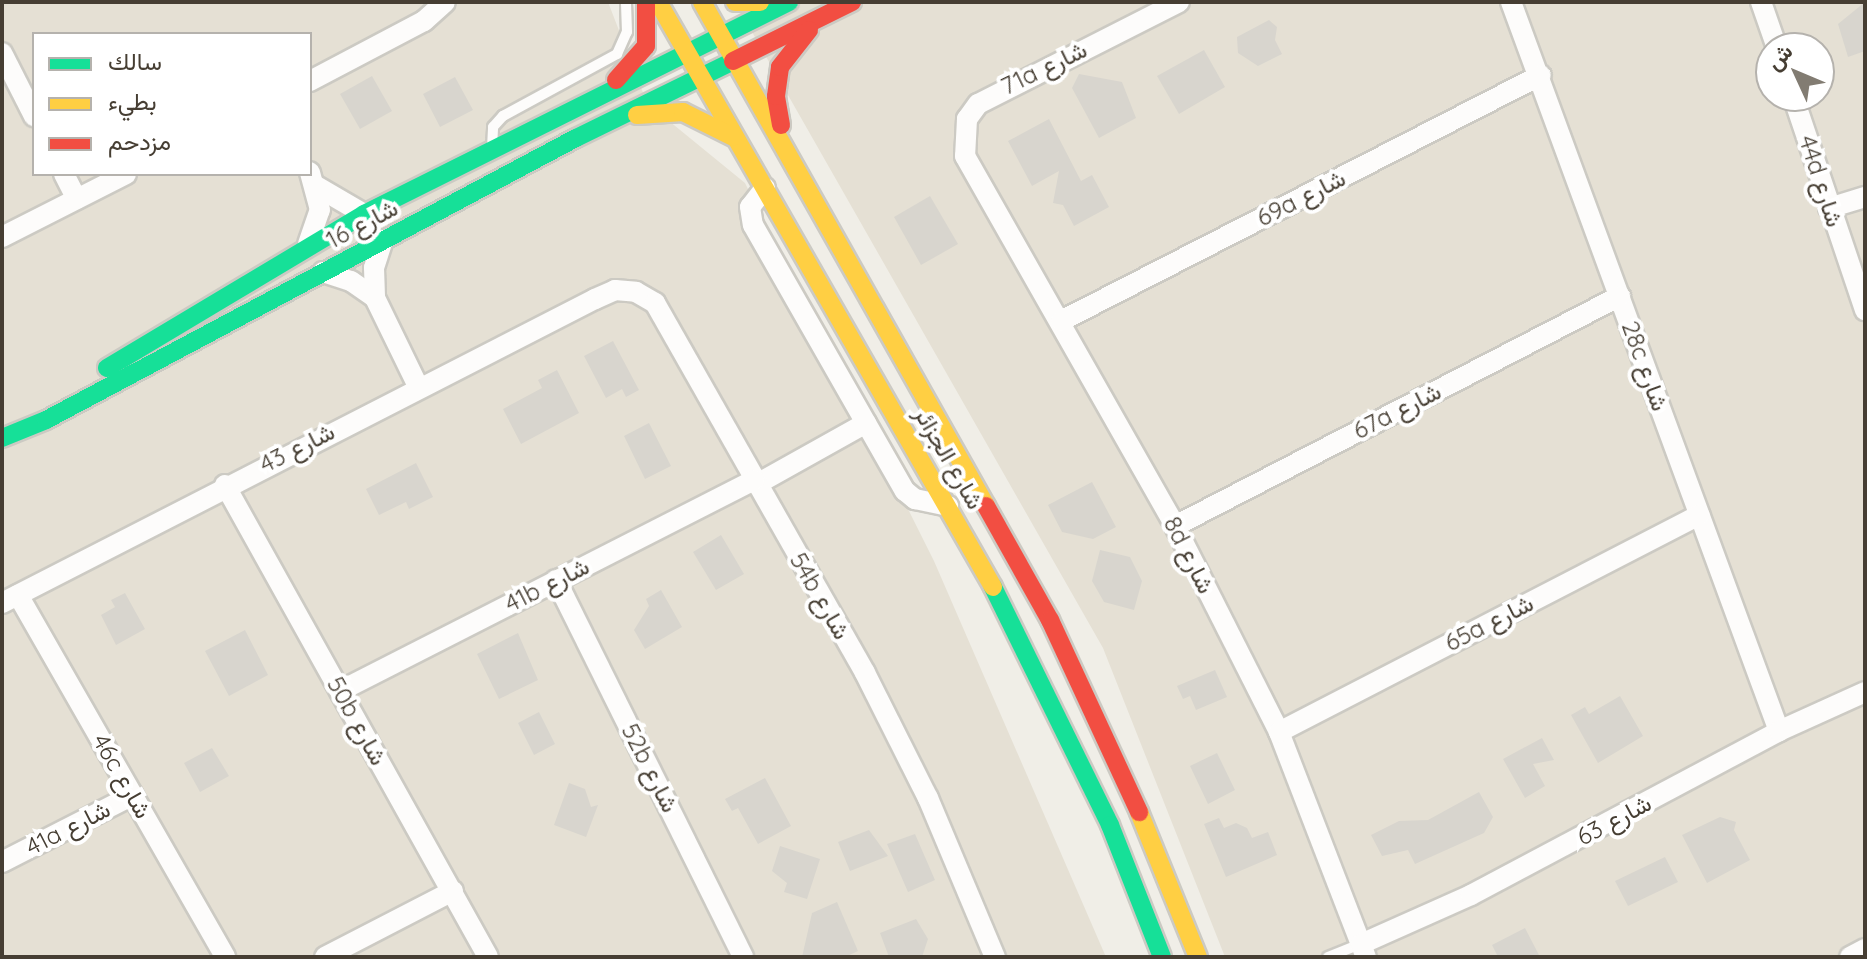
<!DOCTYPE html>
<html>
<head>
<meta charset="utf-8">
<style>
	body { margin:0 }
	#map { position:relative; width:1867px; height:959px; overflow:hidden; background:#f0eee7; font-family:Quicksand,Vazirmatn,sans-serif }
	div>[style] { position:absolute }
	.residential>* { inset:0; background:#e5e0d4 }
	.building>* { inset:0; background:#d8d5ce }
	.roads { filter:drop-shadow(2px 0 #cccac3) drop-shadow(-2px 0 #cccac3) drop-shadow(0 2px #cccac3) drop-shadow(0 -2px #cccac3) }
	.lane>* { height:10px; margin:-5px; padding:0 5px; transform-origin:5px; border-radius:5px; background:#fdfcfb }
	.street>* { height:20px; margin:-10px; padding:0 10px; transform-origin:10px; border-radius:10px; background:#fdfcfb }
	.fast>* { height:18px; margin:-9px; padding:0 9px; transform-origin:9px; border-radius:9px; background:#16e098 }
	.slow>* { height:18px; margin:-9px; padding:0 9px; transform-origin:9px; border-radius:9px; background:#ffcf43 }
	.jam>* { height:18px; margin:-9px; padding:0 9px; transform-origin:9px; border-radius:9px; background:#f24e42 }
	span { translate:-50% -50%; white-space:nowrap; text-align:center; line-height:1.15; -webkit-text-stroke:8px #fff; paint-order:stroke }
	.street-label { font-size:24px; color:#463e33 }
	.frame { position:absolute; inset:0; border:4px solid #463e33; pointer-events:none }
	.legend { position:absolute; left:32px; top:32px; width:280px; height:144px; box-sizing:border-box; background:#fff; border:2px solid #b5b2ad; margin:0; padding:10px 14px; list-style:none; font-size:24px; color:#463e33 }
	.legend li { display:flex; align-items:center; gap:16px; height:40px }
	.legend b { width:40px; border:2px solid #b5b2ad }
	.north { position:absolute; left:1755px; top:32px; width:80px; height:80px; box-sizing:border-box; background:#fff; border:2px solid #b5b2ad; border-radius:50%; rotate:314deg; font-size:22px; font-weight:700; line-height:32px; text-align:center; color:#463e33 }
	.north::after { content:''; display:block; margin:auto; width:28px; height:36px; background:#827c72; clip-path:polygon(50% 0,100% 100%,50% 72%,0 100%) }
</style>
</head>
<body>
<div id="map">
	<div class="residential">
		<i style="clip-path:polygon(evenodd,2px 2px,608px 2px,647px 103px,745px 183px,934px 561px,1106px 957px,2px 957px,2px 2px,34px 34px,310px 34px,310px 174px,34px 174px,34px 34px)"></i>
		<i style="clip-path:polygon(evenodd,735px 2px,1865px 2px,1865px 957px,1225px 957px,1103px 648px,735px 2px,1771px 48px,1819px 48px,1819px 96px,1771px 96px,1771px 48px)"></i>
	</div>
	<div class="building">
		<i style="clip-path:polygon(1865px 2px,1865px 51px,1848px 57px,1838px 24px)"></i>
		<i style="clip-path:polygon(1269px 20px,1277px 27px,1275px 40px,1282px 54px,1258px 66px,1238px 53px,1237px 37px)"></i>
		<i style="clip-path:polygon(1204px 50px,1225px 87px,1179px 114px,1157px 76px)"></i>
		<i style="clip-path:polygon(1079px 74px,1122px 82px,1136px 118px,1099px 138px,1072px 88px)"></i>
		<i style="clip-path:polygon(372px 76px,392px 111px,360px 129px,340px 94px)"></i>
		<i style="clip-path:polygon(455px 77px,473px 110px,440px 127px,423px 94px)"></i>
		<i style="clip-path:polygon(1049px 119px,1081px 181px,1092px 175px,1109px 207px,1074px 226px,1063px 205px,1053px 203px,1059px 171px,1032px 186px,1008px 141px)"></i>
		<i style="clip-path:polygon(930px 196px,958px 244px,921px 265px,894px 217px)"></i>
		<i style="clip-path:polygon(613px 341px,639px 390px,626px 397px,622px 389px,606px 398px,584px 356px)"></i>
		<i style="clip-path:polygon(557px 370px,579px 413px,521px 444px,503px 409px,542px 388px,538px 380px)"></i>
		<i style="clip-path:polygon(649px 423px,671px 466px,645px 479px,624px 436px)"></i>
		<i style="clip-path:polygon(416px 463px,433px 497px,409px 509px,406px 502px,379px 515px,366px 489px)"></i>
		<i style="clip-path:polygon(1092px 482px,1116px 527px,1093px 539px,1062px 532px,1048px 505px)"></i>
		<i style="clip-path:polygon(721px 535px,744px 574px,716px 590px,693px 552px)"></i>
		<i style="clip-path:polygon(1100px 550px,1130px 557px,1142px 581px,1134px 610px,1104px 602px,1092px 581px)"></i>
		<i style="clip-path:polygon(661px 590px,682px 627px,645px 649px,634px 630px,649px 606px,646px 599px)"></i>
		<i style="clip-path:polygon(125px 593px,145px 629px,116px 645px,101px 615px,115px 607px,111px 600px)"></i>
		<i style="clip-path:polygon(245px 630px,268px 675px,229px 696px,205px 651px)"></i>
		<i style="clip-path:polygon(518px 633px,538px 680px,499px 699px,477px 654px)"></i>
		<i style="clip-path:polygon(1215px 670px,1227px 697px,1196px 710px,1190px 696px,1183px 699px,1177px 686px)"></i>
		<i style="clip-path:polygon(1620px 696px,1643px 736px,1598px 763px,1571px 715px,1585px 707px,1589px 714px)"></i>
		<i style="clip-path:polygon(539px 712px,555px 744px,534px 755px,518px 723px)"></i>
		<i style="clip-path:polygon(1542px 738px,1554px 760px,1533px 764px,1545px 786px,1525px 798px,1503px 759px)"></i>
		<i style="clip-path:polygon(212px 748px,229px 776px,200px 792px,184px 763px)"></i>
		<i style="clip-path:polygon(1217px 753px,1235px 790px,1208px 804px,1190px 766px)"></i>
		<i style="clip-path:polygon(765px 778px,791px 826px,758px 844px,738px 808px,732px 811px,725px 799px)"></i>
		<i style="clip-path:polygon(569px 783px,585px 789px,591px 807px,598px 805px,586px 837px,554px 825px)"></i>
		<i style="clip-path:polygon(1479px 792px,1493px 817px,1484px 833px,1415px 864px,1408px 850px,1382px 856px,1371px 835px,1399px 821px,1428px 820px)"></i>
		<i style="clip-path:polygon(1720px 817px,1736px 822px,1734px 830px,1750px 860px,1707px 883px,1682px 835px)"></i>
		<i style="clip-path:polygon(1219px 818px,1224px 828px,1236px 823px,1247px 828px,1252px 838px,1268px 832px,1277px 855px,1226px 877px,1204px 824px)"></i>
		<i style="clip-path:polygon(869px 830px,888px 856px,850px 871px,838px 842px)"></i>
		<i style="clip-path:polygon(915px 834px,935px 880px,908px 892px,887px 844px)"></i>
		<i style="clip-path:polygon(780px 846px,820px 859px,807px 899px,784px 892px,787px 883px,772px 871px)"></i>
		<i style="clip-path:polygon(1665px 857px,1678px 882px,1628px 906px,1615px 881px)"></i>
		<i style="clip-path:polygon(837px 902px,858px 951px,845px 957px,802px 957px,812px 913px)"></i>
		<i style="clip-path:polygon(916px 919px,928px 939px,922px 957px,889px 957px,880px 933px)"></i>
		<i style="clip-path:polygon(1525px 928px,1540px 957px,1498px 957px,1492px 945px)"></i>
	</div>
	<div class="roads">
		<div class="lane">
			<i style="left:492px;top:148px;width:21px;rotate:-87deg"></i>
			<i style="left:493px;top:127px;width:15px;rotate:-48deg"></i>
			<i style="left:503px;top:116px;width:130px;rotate:-28.5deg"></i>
			<i style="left:617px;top:54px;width:24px;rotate:-66deg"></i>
			<i style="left:627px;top:32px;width:30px;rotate:-92deg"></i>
			<i style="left:1328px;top:957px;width:35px;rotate:-22deg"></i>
		</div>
		<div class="street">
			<i style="left:1179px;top:2px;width:225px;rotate:153.1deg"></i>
			<i style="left:978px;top:104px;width:19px;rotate:126deg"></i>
			<i style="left:967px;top:119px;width:37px;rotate:93deg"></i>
			<i style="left:965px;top:156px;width:425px;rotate:60.4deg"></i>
			<i style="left:1175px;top:526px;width:231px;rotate:63.2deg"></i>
			<i style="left:1279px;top:732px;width:241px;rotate:68.9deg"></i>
			<i style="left:1511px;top:2px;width:777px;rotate:69.82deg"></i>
			<i style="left:1761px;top:2px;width:49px;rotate:70.8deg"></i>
			<i style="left:2px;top:53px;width:71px;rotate:63.1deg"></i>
			<i style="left:310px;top:81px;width:129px;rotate:-27.8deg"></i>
			<i style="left:424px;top:21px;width:28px;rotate:-42deg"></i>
			<i style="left:1793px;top:96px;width:226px;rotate:71.4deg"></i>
			<i style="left:64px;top:174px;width:28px;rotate:63deg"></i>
			<i style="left:316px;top:186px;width:56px;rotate:30.3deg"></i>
			<i style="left:765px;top:188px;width:24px;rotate:128deg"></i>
			<i style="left:750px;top:207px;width:18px;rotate:81deg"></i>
			<i style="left:753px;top:225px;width:306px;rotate:60.3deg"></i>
			<i style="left:905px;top:491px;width:13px;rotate:39deg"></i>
			<i style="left:915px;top:499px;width:34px;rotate:12deg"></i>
			<i style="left:1829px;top:208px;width:38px;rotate:-17deg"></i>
			<i style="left:2px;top:237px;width:139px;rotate:-26.9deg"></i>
			<i style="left:383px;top:240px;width:29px;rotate:108deg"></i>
			<i style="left:374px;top:268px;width:30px;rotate:88deg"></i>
			<i style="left:375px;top:298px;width:98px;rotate:64deg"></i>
			<i style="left:308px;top:244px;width:36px;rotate:-71deg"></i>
			<i style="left:320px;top:210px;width:39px;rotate:-105deg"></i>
			<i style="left:323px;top:272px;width:29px;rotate:18deg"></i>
			<i style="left:351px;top:281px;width:29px;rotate:35deg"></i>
			<i style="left:1061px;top:321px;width:539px;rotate:-27.14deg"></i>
			<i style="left:757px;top:484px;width:125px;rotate:-29.2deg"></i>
			<i style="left:225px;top:485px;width:540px;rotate:60.87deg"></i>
			<i style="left:1175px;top:526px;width:501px;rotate:-27.33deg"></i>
			<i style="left:556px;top:580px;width:421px;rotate:63.6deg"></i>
			<i style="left:18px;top:595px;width:417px;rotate:60.2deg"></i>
			<i style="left:2px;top:603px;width:666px;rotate:-27.14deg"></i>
			<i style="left:595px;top:299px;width:22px;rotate:-24deg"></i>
			<i style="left:615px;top:290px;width:21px;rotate:5deg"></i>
			<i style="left:636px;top:292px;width:22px;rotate:30deg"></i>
			<i style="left:655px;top:303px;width:425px;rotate:60.4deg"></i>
			<i style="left:865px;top:673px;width:140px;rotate:63.3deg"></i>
			<i style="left:928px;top:798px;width:173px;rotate:67.2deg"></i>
			<i style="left:340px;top:691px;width:465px;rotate:-27deg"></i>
			<i style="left:1279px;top:732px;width:473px;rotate:-27.3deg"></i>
			<i style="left:2px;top:862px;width:147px;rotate:-27.1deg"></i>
			<i style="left:1361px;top:944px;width:120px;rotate:-24deg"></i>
			<i style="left:1471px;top:895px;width:349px;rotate:-28deg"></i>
			<i style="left:1779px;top:731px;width:94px;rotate:-24.4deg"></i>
			<i style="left:325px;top:957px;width:144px;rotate:-27.3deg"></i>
			<i style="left:1850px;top:957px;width:17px;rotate:-28deg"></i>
		</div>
		<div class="fast">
			<i style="left:107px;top:368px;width:300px;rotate:-30.9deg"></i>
			<i style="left:364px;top:214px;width:475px;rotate:-26.5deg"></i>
			<i style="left:2px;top:438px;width:48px;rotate:-22.2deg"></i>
			<i style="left:46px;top:420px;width:600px;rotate:-28.02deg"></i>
			<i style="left:576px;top:138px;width:175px;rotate:-26.1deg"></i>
			<i style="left:993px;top:587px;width:265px;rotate:63.8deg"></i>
			<i style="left:1110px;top:825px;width:142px;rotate:68.5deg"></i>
		</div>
		<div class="slow">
			<i style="left:658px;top:2px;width:674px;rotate:60.2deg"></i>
			<i style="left:702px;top:2px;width:579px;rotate:60.6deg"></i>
			<i style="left:735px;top:2px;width:25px"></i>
			<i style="left:637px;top:115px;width:46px;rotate:-3.7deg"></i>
			<i style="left:683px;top:112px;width:56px;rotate:26.6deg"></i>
			<i style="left:1139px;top:812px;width:157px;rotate:67.9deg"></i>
		</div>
		<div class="jam">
			<i style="left:733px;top:61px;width:133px;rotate:-26.4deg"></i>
			<i style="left:616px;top:80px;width:45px;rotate:-48.6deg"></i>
			<i style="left:646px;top:46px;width:44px;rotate:-90deg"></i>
			<i style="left:781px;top:125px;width:29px;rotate:-100deg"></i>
			<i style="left:776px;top:96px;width:29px;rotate:-82deg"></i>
			<i style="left:780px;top:67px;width:47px;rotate:-51.9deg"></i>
			<i style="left:986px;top:506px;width:131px;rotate:60.7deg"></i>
			<i style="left:1050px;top:620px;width:212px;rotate:65.1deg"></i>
		</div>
	</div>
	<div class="street-label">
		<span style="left:1044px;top:68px;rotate:-26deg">71a شارع</span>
		<span style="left:1821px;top:181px;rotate:72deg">44d شارع</span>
		<span style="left:1301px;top:198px;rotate:-27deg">69a شارع</span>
		<span style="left:362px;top:224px;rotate:-28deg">شارع 16</span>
		<span style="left:1645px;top:366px;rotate:70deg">28c شارع</span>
		<span style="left:1397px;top:411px;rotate:-27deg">67a شارع</span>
		<span style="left:297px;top:448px;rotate:-27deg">شارع 43</span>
		<span style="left:949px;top:458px;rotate:60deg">شارع الجزائر</span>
		<span style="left:1189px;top:555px;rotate:63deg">8d شارع</span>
		<span style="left:547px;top:585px;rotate:-27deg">41b شارع</span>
		<span style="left:820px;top:596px;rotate:60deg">54b شارع</span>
		<span style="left:1489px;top:623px;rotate:-27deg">65a شارع</span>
		<span style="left:357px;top:721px;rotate:61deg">50b شارع</span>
		<span style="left:650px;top:768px;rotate:63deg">52b شارع</span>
		<span style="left:122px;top:776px;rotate:60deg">46c شارع</span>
		<span style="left:1614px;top:820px;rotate:-28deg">شارع 63</span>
		<span style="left:68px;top:828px;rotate:-27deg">41a شارع</span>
	</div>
	<div class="frame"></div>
	<ul class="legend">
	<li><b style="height:10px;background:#16e098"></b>سالك</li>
	<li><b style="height:10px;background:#ffcf43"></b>بطيء</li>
	<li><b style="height:10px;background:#f24e42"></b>مزدحم</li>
	</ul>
	<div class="north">ش</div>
</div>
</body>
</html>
